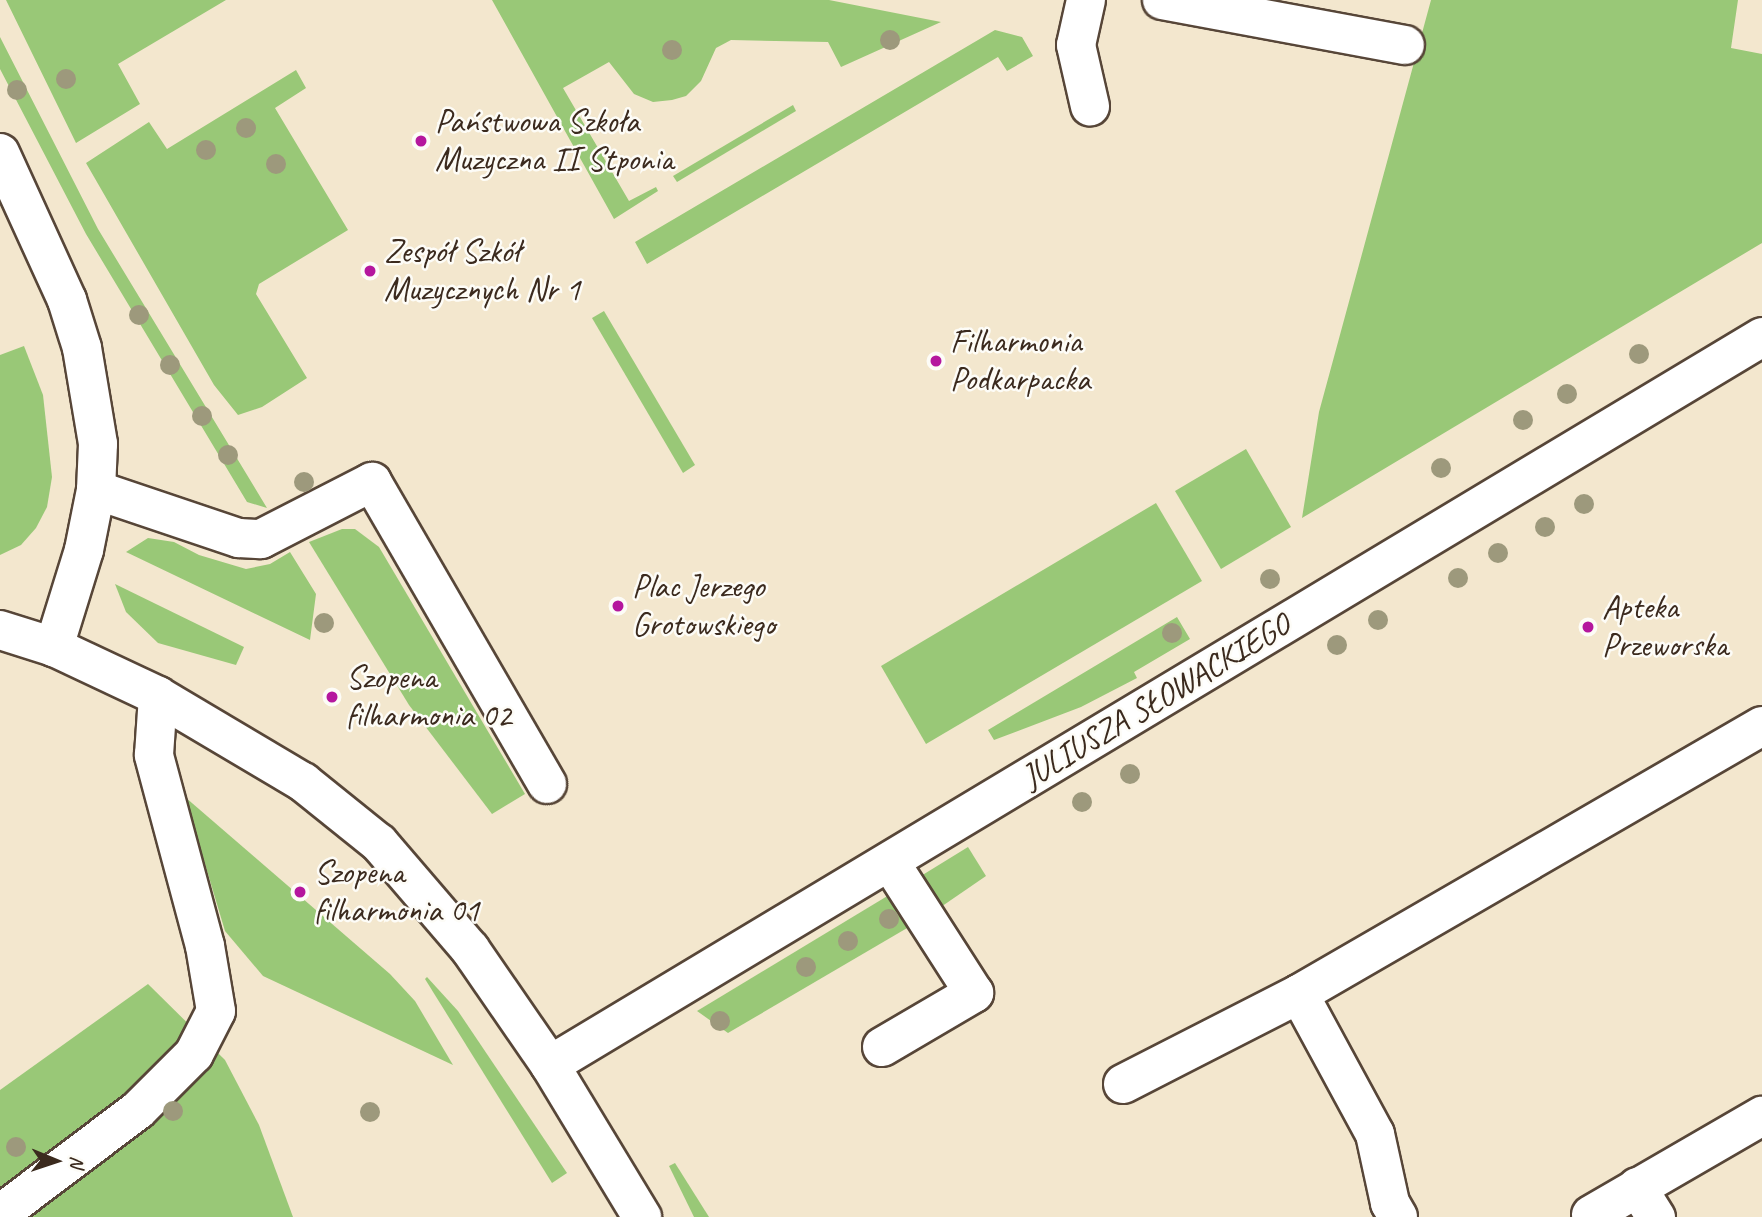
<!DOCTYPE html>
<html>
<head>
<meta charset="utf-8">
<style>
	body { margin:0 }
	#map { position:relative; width:1762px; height:1217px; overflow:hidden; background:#f3e7ce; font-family:Caveat,sans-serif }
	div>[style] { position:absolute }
	.green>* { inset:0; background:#99c877 }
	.roads { filter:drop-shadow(2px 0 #574638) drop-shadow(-2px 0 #574638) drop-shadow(0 2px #574638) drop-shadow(0 -2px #574638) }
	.minor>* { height:38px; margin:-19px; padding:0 19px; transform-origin:19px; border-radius:19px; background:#fff }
	.trees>* { width:20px; height:20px; margin:-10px; border-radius:50%; background:#9d997c }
	.dots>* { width:19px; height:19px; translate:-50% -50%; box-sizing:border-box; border:4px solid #fdfcf7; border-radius:50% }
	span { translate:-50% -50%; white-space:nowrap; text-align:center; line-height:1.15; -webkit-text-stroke:5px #fdfcf7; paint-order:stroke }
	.poi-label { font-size:33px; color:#3b2a1e }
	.left { translate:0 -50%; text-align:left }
	.street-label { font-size:33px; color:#3b2a1e }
	.north { position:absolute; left:21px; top:1126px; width:70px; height:70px; -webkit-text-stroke:5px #fdfcf7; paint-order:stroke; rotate:92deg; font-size:19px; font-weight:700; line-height:28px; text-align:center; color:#3b2a1e }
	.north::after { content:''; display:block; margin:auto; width:24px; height:32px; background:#3b2a1e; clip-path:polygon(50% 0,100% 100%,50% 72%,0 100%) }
</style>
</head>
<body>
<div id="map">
	<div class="green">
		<i style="clip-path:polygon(6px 0,226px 0,118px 64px,140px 104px,76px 143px)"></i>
		<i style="clip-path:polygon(492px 0,829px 0,941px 22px,841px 67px,828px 42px,731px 40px,716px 48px,701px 81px,686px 96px,672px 100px,653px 102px,634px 94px,609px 62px,563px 88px,629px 201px,656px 187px,658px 191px,614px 219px)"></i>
		<i style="clip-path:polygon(1431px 0,1738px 0,1731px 48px,1762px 54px,1762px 243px,1302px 518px,1319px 412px)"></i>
		<i style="clip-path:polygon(995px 30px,1022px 37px,1033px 56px,1007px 71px,998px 57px,647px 264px,635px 242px)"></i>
		<i style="clip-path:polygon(0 37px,98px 229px,267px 508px,247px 502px,86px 234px,0 69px)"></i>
		<i style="clip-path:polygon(296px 70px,306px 88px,275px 108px,348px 230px,259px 284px,256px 294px,307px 378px,262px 407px,238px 415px,214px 385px,86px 163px,149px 122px,167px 149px)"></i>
		<i style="clip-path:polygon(793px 105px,796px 111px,677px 182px,673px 176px)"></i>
		<i style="clip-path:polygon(604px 311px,695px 465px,683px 473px,592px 318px)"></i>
		<i style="clip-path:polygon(24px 346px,43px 395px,52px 477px,47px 507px,36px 528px,21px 545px,0 555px,0 355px)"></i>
		<i style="clip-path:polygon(1246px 449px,1291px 527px,1221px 569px,1175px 491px)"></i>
		<i style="clip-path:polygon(1156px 503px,1202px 581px,926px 744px,881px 666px)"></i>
		<i style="clip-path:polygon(342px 529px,355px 529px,379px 547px,525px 794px,492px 814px,409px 705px,309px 542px)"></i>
		<i style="clip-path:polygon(148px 538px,174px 542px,199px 555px,246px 569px,270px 564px,290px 552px,316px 594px,310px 640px,126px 552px)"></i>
		<i style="clip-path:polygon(115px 584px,244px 647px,236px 665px,158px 643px,126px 612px)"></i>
		<i style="clip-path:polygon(1177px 617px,1190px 639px,1134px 672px,1137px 678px,1081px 707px,994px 740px,988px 730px)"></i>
		<i style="clip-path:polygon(185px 797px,390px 974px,415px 1001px,453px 1065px,263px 976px,225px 931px)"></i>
		<i style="clip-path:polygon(968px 847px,986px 876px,935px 911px,916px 879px)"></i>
		<i style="clip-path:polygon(894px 892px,914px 924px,728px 1033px,697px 1011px)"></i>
		<i style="clip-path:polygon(427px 977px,458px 1011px,567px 1173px,552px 1183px,425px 979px)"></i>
		<i style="clip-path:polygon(148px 984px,225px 1060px,259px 1125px,293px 1217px,0 1217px,0 1090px)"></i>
		<i style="clip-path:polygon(675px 1163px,709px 1217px,694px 1217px,669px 1166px)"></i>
	</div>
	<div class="roads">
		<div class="minor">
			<i style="left:1086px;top:0;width:46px;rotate:102.5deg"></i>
			<i style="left:1076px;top:45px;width:63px;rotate:77.1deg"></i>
			<i style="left:1162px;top:0;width:247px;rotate:10.5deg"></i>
			<i style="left:0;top:153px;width:162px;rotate:65.5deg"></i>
			<i style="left:67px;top:300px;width:50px;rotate:72.6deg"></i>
			<i style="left:82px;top:348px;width:97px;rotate:80.5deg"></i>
			<i style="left:98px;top:444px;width:46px;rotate:92.5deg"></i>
			<i style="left:96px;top:490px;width:61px;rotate:101.3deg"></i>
			<i style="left:84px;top:550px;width:102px;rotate:107.2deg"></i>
			<i style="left:96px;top:490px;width:151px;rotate:18.6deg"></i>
			<i style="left:239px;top:538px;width:22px;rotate:3deg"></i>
			<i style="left:261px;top:539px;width:125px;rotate:-27.2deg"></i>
			<i style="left:372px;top:482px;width:349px;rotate:59.9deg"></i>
			<i style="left:0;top:630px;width:57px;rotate:17.5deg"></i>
			<i style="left:54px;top:647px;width:115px;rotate:25.2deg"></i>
			<i style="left:158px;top:696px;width:169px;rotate:30.7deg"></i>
			<i style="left:303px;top:782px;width:97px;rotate:38.8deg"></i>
			<i style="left:379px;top:843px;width:140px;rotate:49.4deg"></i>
			<i style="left:470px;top:949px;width:141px;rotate:55.4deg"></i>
			<i style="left:550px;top:1065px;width:178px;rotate:58.8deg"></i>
			<i style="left:1299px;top:994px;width:159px;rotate:61.5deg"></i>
			<i style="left:1375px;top:1134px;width:71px;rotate:77.7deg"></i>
			<i style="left:1390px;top:1203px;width:16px;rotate:60deg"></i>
			<i style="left:882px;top:1047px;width:107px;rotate:-30.4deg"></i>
			<i style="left:974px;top:993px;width:156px;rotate:-122.7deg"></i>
			<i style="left:550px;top:1065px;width:1414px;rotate:-30.99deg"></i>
			<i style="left:1123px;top:1084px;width:198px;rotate:-27.1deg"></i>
			<i style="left:1299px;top:994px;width:535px;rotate:-30.06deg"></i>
			<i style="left:1637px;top:1187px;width:36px;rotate:58deg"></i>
			<i style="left:0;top:1214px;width:173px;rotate:-37deg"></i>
			<i style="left:138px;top:1110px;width:79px;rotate:-45deg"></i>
			<i style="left:194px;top:1054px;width:48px;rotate:-62.9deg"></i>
			<i style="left:216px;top:1011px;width:66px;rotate:-99.6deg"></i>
			<i style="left:205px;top:946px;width:198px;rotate:-105deg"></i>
			<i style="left:154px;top:755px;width:59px;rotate:-86.1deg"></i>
			<i style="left:1591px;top:1215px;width:198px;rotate:-30.1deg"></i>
		</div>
	</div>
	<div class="trees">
		<i style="left:890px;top:40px"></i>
		<i style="left:672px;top:50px"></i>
		<i style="left:66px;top:79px"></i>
		<i style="left:17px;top:90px"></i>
		<i style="left:246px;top:128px"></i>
		<i style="left:206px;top:150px"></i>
		<i style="left:276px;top:164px"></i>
		<i style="left:139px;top:315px"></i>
		<i style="left:1639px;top:354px"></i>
		<i style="left:170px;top:365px"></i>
		<i style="left:1567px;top:394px"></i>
		<i style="left:202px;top:416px"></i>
		<i style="left:1523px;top:420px"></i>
		<i style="left:228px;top:455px"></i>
		<i style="left:1441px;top:468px"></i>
		<i style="left:304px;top:482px"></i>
		<i style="left:1584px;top:504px"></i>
		<i style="left:1545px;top:527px"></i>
		<i style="left:1498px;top:553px"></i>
		<i style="left:1458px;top:578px"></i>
		<i style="left:1270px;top:579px"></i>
		<i style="left:1378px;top:620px"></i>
		<i style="left:324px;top:623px"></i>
		<i style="left:1172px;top:633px"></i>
		<i style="left:1337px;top:645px"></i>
		<i style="left:1130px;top:774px"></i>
		<i style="left:1082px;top:802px"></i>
		<i style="left:889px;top:919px"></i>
		<i style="left:848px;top:941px"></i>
		<i style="left:806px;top:967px"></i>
		<i style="left:720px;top:1021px"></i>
		<i style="left:173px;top:1111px"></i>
		<i style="left:370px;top:1112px"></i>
		<i style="left:16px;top:1147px"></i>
	</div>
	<div class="dots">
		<i style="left:421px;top:141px;background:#b5179e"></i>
		<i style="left:370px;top:271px;background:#b5179e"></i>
		<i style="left:936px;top:361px;background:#b5179e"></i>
		<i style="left:618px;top:606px;background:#b5179e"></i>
		<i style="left:1588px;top:627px;background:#b5179e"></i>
		<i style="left:332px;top:697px;background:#b5179e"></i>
		<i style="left:300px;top:892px;background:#b5179e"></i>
	</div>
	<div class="poi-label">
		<span class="left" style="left:435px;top:141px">Państwowa Szkoła<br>Muzyczna II Stponia</span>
		<span class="left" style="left:384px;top:271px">Zespół Szkół<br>Muzycznych Nr 1</span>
		<span class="left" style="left:950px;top:361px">Filharmonia<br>Podkarpacka</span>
		<span class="left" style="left:632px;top:606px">Plac Jerzego<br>Grotowskiego</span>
		<span class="left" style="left:1602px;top:627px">Apteka<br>Przeworska</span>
		<span class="left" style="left:346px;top:697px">Szopena<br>filharmonia 02</span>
		<span class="left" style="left:314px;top:892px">Szopena<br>filharmonia 01</span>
	</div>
	<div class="street-label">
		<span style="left:1156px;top:701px;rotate:-31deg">JULIUSZA SŁOWACKIEGO</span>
	</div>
	<div class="north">N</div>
</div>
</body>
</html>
